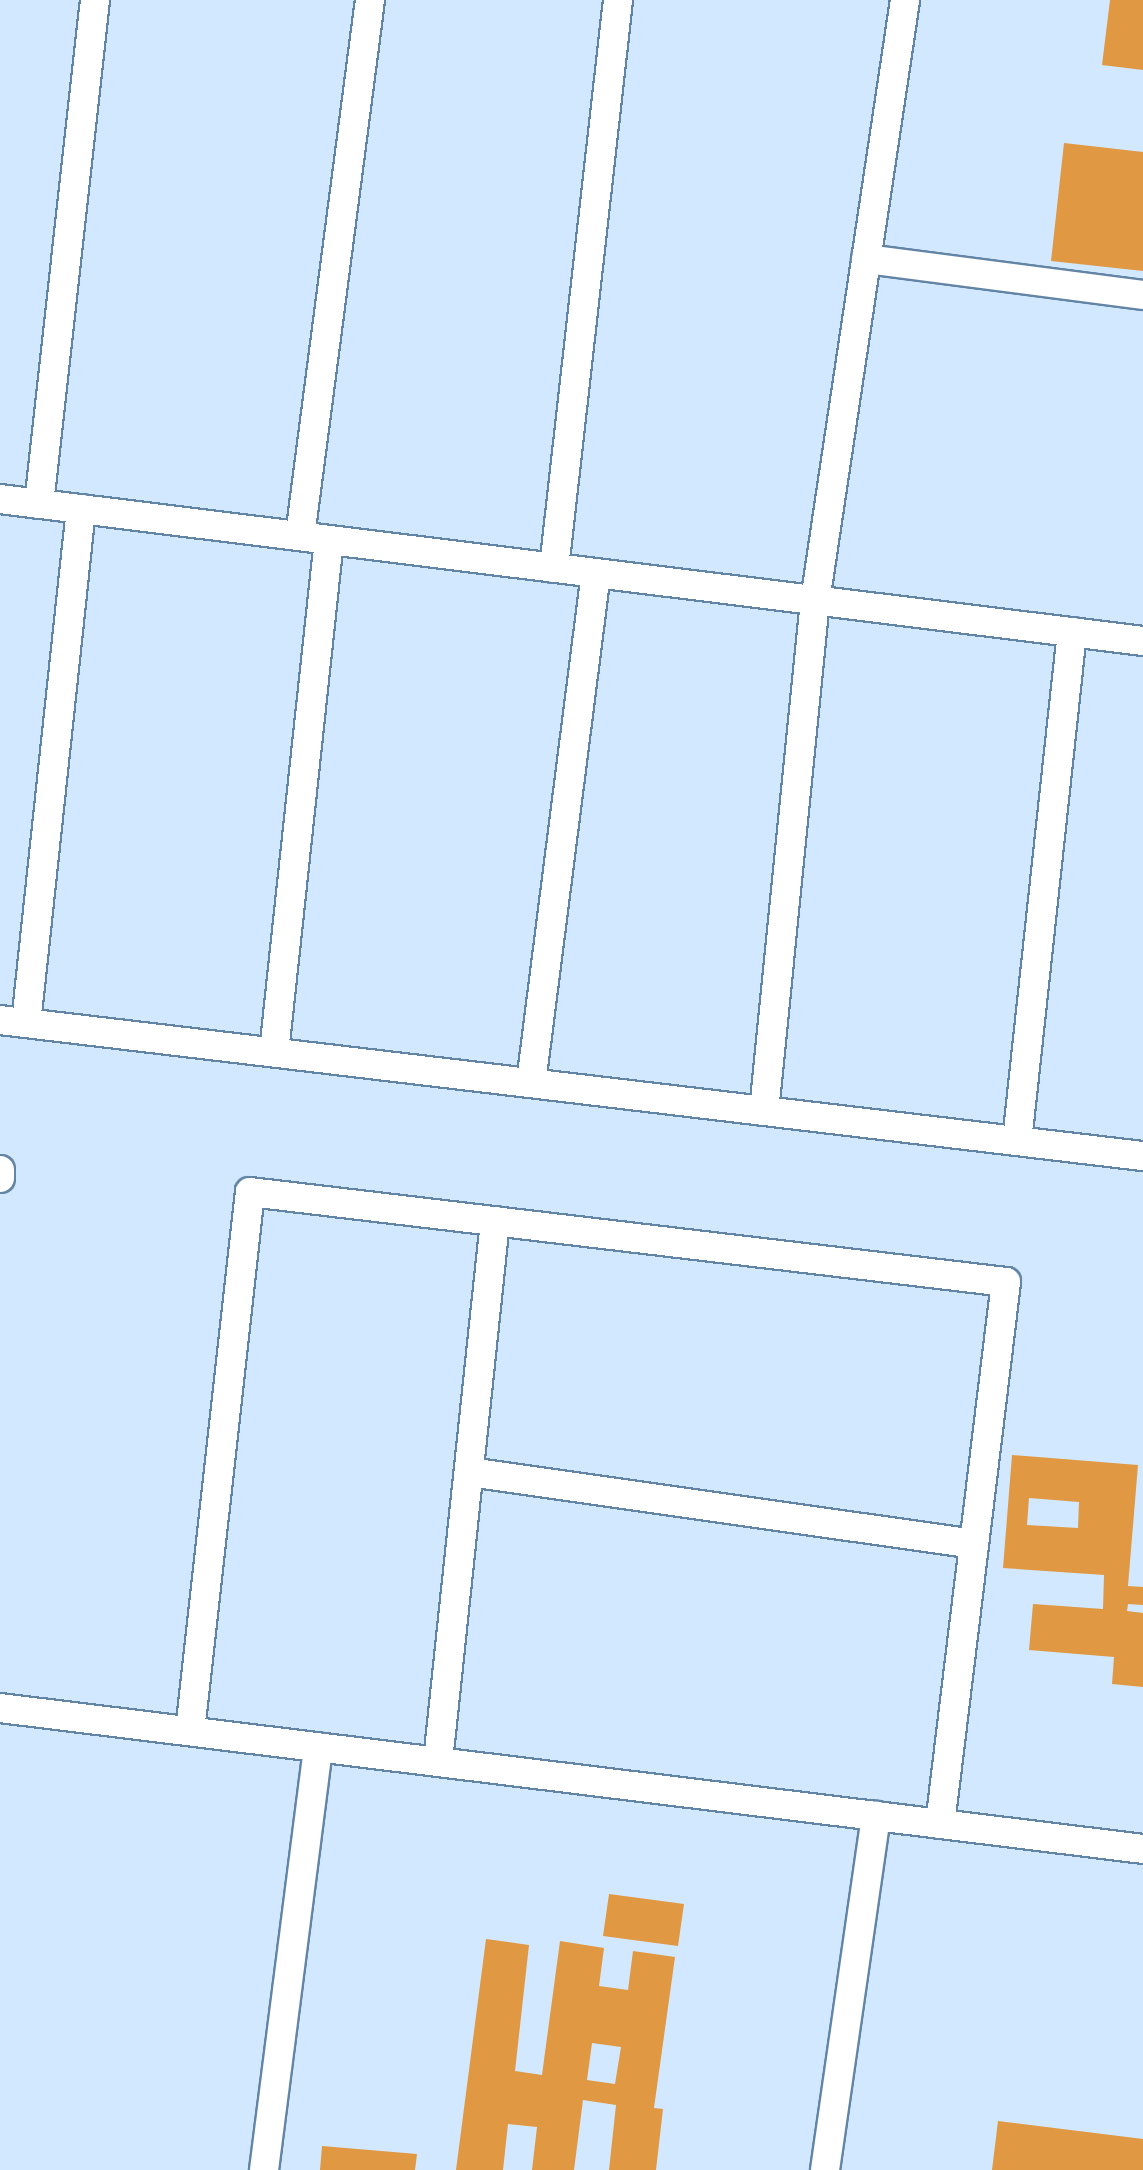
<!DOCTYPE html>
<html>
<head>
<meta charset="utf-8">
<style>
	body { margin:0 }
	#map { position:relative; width:1143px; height:2170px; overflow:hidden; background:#d2e8fe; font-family:"Nunito Sans",sans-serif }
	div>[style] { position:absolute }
	.building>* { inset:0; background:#e19842 }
	.roads { filter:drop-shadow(2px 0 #6284a5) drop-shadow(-2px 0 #6284a5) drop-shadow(0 2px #6284a5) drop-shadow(0 -2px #6284a5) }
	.street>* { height:28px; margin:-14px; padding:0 14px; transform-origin:14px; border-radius:14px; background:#fff }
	span { translate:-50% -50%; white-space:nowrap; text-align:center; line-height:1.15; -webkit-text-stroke:9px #fff; paint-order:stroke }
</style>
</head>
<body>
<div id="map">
	<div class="building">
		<i style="clip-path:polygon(1110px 0,1143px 0,1143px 70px,1102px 65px)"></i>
		<i style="clip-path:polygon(1064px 143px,1143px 152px,1143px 271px,1051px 261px)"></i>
		<i style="clip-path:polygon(evenodd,1012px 1455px,1138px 1465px,1128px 1586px,1143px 1587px,1143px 1605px,1128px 1604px,1127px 1611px,1143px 1613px,1143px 1687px,1112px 1684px,1114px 1657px,1029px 1650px,1033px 1604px,1103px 1609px,1104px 1575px,1003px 1568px,1012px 1455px,1029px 1498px,1079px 1502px,1078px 1528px,1027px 1525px,1029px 1498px)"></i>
		<i style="clip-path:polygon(609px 1894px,684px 1904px,678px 1946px,603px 1936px)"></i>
		<i style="clip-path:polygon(evenodd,486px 1939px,529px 1945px,515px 2071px,542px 2075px,560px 1941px,604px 1948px,599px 1986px,628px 1990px,633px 1951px,675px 1957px,654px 2108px,663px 2109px,656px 2170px,609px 2170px,616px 2105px,583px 2100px,574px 2170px,532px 2170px,537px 2127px,508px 2124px,503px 2170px,456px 2170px,486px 1939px,592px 2043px,621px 2047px,615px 2084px,587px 2080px,592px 2043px)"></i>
		<i style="clip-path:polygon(998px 2121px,1143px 2139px,1143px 2170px,992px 2170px)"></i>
		<i style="clip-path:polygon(322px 2146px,417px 2154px,415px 2170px,320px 2170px)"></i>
	</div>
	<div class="roads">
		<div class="street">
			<i style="left:866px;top:259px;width:279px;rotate:7.4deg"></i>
			<i style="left:0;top:499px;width:1152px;rotate:7.08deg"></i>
			<i style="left:39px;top:504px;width:507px;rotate:-83.66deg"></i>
			<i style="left:300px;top:536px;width:541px;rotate:-82.56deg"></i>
			<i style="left:554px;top:568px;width:572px;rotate:-83.57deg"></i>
			<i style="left:0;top:1020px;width:1151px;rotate:6.79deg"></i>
			<i style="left:26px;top:1023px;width:517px;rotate:-83.89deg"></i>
			<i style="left:274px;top:1052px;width:515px;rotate:-83.87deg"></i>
			<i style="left:531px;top:1083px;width:514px;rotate:-82.74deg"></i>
			<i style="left:764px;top:1111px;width:513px;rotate:-84.29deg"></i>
			<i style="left:815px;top:601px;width:608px;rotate:-81.48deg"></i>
			<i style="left:1017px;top:1141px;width:512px;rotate:-83.83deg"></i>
			<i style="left:0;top:1170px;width:8px;rotate:90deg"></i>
			<i style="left:469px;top:1472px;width:510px;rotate:8.11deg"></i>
			<i style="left:0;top:1708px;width:1152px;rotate:7.03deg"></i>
			<i style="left:190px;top:1731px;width:542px;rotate:-83.65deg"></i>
			<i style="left:250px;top:1192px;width:761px;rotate:6.79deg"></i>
			<i style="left:1006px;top:1282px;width:546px;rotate:96.94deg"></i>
			<i style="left:438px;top:1761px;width:543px;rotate:-83.97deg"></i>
			<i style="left:264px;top:2170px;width:426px;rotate:-82.7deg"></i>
			<i style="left:825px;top:2170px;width:358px;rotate:-81.8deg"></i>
		</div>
	</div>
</div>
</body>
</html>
